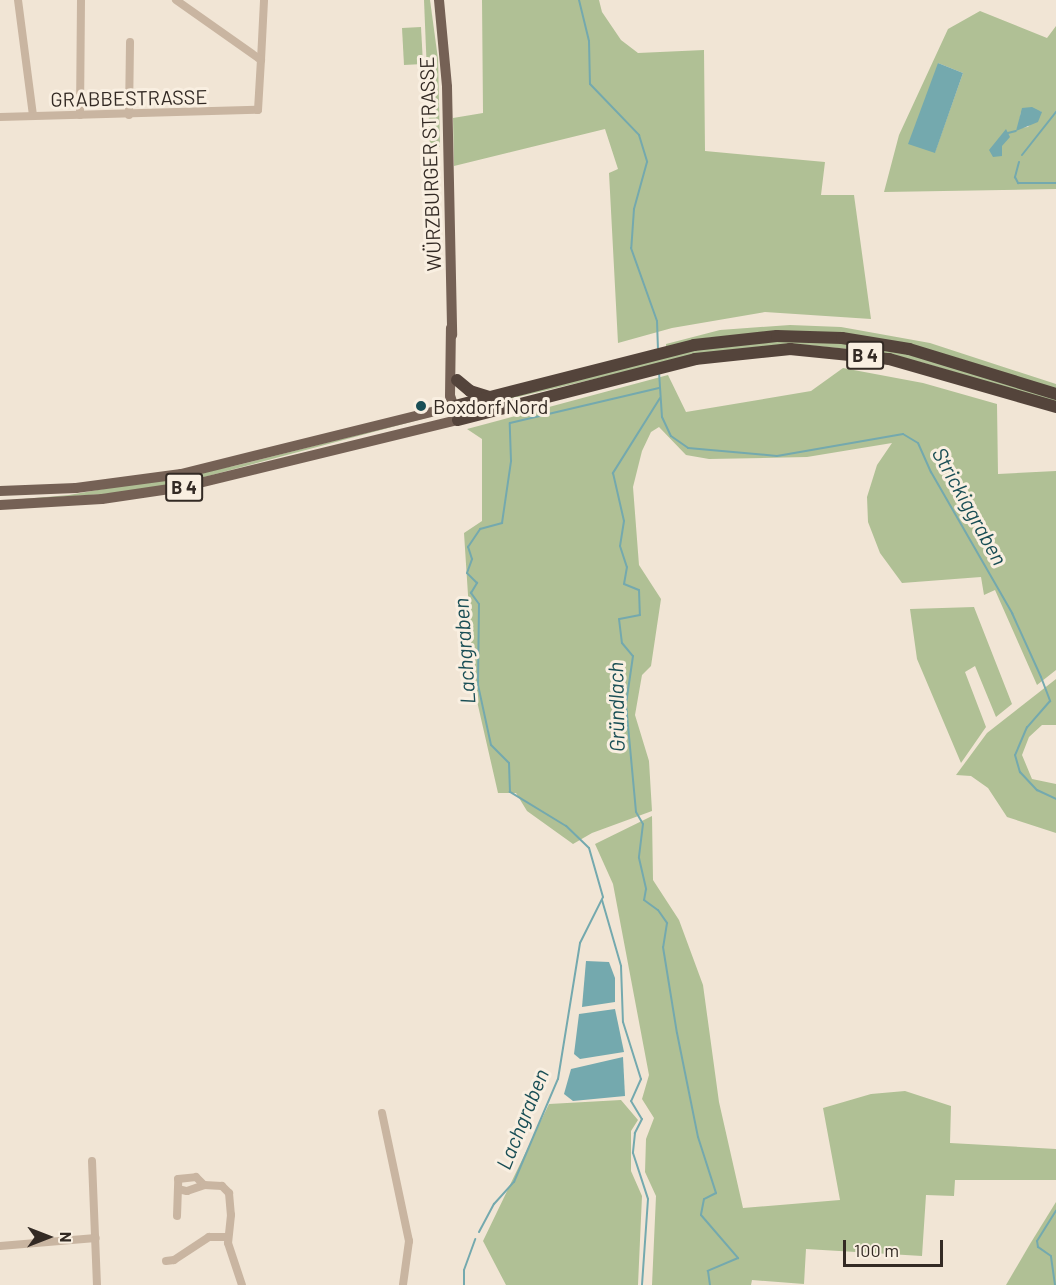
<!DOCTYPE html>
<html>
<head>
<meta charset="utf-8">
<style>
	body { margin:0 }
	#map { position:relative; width:1056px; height:1285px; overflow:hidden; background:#f1e5d5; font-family:Barlow,sans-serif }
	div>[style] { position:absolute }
	.green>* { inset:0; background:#b0c095 }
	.water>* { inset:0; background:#74a9ae }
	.stream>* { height:2px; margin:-1px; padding:0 1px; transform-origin:1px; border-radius:1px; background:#74a9ae }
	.minor>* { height:8px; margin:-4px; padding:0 4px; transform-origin:4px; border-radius:4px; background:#c9b5a1 }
	.major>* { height:10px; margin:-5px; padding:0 5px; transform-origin:5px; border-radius:5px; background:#756155 }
	.highway>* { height:12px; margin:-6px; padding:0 6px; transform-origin:6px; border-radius:6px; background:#54443b }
	.dots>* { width:16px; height:16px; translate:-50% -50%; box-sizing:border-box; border:3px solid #f9efe1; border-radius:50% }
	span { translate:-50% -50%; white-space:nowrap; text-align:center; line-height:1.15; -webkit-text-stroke:6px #f9efe1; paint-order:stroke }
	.shield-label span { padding:2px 4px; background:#f9efe1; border:2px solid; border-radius:4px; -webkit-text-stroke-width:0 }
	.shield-label { font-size:18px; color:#332a24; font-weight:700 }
	.street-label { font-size:20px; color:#332a24 }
	.poi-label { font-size:20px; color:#332a24 }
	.left { translate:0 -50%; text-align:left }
	.water-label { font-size:21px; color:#194e55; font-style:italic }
	.north { position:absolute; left:18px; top:1207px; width:60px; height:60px; -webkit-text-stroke:4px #f9efe1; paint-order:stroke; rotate:90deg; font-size:16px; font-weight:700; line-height:24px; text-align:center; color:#332a24 }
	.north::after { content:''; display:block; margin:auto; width:21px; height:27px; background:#332a24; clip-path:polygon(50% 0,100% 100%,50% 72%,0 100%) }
	.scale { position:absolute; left:843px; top:1240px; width:100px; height:27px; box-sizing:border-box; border:3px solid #332a24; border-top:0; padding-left:8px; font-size:18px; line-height:21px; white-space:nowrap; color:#332a24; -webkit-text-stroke:4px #f9efe1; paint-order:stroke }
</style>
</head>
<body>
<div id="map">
	<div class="green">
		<i style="clip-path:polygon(424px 0,430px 0,438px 59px,440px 147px,430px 147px)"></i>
		<i style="clip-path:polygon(482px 0,599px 0,602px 12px,621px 40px,638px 53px,704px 50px,705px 151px,825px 162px,821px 195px,854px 195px,871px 319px,765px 312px,672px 328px,618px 343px,609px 173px,618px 169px,605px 129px,454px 166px,453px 118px,483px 113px)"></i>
		<i style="clip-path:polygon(evenodd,980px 11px,1047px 38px,1056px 26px,1056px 189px,884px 192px,899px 135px,948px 29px,980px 11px,938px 63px,963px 73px,935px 152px,938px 64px,938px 63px,980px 11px,1041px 111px,1028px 127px,1018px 128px,1021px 112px,1041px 111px)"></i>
		<i style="clip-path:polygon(421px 27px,423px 64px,404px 65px,402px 28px)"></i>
		<i style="clip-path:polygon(790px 325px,841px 327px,930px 343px,1056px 384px,1056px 390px,958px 358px,779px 331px,706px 338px,666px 347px,666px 344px,720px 330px)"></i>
		<i style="clip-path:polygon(802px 339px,903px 351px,1056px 398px,1056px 403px,924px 363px,860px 350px,805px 345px,705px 353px,462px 410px,688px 350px)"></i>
		<i style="clip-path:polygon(843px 368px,923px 383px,997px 404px,998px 474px,1056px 471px,1056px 670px,1037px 685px,995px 590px,984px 595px,981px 577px,902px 583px,880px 553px,868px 522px,867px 497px,877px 465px,892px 443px,807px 457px,709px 459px,686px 455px,659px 427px,651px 432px,642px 451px,633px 487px,639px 565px,661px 599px,651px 666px,642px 675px,635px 715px,649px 761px,652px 811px,592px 833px,573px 844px,527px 811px,516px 793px,498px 793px,474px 688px,464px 533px,482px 521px,482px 439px,467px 429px,668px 375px,686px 412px,811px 391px)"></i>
		<i style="clip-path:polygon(441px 414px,174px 485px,118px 493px,0 501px,69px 495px,234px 466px)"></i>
		<i style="clip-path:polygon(974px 607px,1012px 704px,996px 717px,975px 666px,965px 672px,986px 727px,961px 763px,917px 659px,910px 609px)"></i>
		<i style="clip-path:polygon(1056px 679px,1056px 725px,1042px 725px,1029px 737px,1022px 755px,1032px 779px,1056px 784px,1056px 833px,1007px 817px,988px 788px,971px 776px,956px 775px,987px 733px)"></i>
		<i style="clip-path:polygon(652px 816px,653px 880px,679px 920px,703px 985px,719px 1102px,743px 1208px,840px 1200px,823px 1108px,871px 1094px,905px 1091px,951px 1106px,950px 1143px,1056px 1149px,1056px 1180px,955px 1180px,954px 1196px,926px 1195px,922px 1256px,806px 1249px,804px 1284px,752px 1280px,751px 1285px,652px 1285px,656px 1196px,645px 1172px,646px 1139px,654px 1118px,642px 1099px,649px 1075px,613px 884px,595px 844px)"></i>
		<i style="clip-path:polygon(621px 1100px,638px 1120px,631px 1131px,631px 1171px,642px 1196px,638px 1285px,506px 1285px,483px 1241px,549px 1104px)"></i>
		<i style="clip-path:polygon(1056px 1202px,1056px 1285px,1006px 1285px,1030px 1244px)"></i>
	</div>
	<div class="water">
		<i style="clip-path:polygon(938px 63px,963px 73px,935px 153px,908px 144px)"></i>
		<i style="clip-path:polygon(1032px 107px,1042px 112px,1038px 122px,1016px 131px,1022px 108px)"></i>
		<i style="clip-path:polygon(1006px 129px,1010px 137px,1002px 146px,1002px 156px,993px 157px,989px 150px)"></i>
		<i style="clip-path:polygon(586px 961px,609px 962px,615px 978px,615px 1002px,582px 1007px)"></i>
		<i style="clip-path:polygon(615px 1009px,624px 1052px,580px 1059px,574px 1054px,579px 1014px)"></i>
		<i style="clip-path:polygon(623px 1057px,625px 1096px,573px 1101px,564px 1094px,571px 1069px)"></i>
	</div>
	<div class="stream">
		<i style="left:579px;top:0;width:42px;rotate:76.3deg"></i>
		<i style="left:589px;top:41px;width:43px;rotate:88.7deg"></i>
		<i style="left:590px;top:84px;width:71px;rotate:46.1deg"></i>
		<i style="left:639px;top:135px;width:28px;rotate:73deg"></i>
		<i style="left:647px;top:162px;width:49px;rotate:105.5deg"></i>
		<i style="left:634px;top:209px;width:39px;rotate:94deg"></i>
		<i style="left:631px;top:248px;width:77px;rotate:70.4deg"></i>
		<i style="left:657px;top:321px;width:27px;rotate:88deg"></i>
		<i style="left:1008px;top:133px;width:8px;rotate:-14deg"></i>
		<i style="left:1022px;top:155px;width:55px;rotate:-51.7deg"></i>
		<i style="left:1019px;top:162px;width:16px;rotate:105deg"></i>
		<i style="left:1015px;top:177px;width:7px;rotate:63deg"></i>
		<i style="left:1018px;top:183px;width:38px"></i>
		<i style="left:659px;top:372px;width:45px;rotate:86.2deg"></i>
		<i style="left:662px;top:417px;width:21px;rotate:65deg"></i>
		<i style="left:671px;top:436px;width:21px;rotate:35deg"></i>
		<i style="left:688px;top:448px;width:89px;rotate:5.1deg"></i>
		<i style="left:777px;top:456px;width:128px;rotate:-9.9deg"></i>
		<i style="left:903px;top:434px;width:17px;rotate:31deg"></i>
		<i style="left:918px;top:443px;width:32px;rotate:66deg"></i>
		<i style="left:931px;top:472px;width:163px;rotate:60.1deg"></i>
		<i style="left:1012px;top:613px;width:70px;rotate:65.6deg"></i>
		<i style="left:1041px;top:677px;width:26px;rotate:69deg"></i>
		<i style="left:1050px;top:701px;width:35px;rotate:131deg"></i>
		<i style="left:1027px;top:727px;width:30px;rotate:113deg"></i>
		<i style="left:1015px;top:755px;width:18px;rotate:74deg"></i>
		<i style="left:1020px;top:772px;width:25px;rotate:47deg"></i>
		<i style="left:1037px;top:790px;width:21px;rotate:25deg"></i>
		<i style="left:660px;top:398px;width:89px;rotate:122.1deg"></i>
		<i style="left:613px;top:473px;width:49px;rotate:77.1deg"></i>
		<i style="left:624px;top:521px;width:25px;rotate:99deg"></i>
		<i style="left:620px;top:546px;width:22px;rotate:72deg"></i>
		<i style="left:627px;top:567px;width:17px;rotate:100deg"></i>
		<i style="left:624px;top:584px;width:16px;rotate:22deg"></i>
		<i style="left:639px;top:590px;width:25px;rotate:88deg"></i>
		<i style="left:640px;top:615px;width:21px;rotate:169deg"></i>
		<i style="left:619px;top:619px;width:24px;rotate:83deg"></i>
		<i style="left:622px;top:643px;width:17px;rotate:50deg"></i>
		<i style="left:633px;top:656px;width:49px;rotate:98.3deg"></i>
		<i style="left:626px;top:704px;width:108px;rotate:84.7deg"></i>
		<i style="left:636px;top:812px;width:14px;rotate:60deg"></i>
		<i style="left:643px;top:824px;width:34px;rotate:97deg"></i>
		<i style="left:639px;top:858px;width:32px;rotate:77deg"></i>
		<i style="left:646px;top:889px;width:11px;rotate:100deg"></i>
		<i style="left:644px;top:900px;width:17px;rotate:36deg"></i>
		<i style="left:658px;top:910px;width:16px;rotate:55deg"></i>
		<i style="left:667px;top:923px;width:24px;rotate:99deg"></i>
		<i style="left:663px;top:947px;width:87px;rotate:80.8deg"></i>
		<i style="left:677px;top:1033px;width:106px;rotate:78.6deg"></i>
		<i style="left:698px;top:1137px;width:59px;rotate:72.2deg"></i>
		<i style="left:716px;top:1193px;width:13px;rotate:153deg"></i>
		<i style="left:704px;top:1199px;width:16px;rotate:101deg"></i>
		<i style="left:701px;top:1215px;width:57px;rotate:49.3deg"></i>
		<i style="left:738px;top:1258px;width:33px;rotate:157deg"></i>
		<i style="left:708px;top:1271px;width:14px;rotate:82deg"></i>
		<i style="left:602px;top:900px;width:69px;rotate:73.9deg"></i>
		<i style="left:621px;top:966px;width:56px;rotate:88deg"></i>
		<i style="left:623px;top:1022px;width:60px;rotate:72.5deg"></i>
		<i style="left:641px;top:1079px;width:24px;rotate:114deg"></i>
		<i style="left:631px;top:1101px;width:21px;rotate:59deg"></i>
		<i style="left:642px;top:1119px;width:16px;rotate:117deg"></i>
		<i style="left:635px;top:1133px;width:20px;rotate:96deg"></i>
		<i style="left:633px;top:1153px;width:48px;rotate:71.9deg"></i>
		<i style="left:648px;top:1199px;width:86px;rotate:94deg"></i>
		<i style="left:479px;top:1232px;width:32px;rotate:-62deg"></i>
		<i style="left:494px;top:1204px;width:30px;rotate:-48deg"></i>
		<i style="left:514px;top:1182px;width:112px;rotate:-66.9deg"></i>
		<i style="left:558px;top:1079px;width:138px;rotate:-80.8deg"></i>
		<i style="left:580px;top:943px;width:51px;rotate:-63.4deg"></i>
		<i style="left:603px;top:897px;width:51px;rotate:-105.9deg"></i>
		<i style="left:589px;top:848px;width:32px;rotate:-136deg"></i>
		<i style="left:566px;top:826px;width:66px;rotate:-148.7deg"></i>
		<i style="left:510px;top:792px;width:29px;rotate:-92deg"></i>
		<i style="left:509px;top:763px;width:25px;rotate:-135deg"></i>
		<i style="left:491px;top:745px;width:61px;rotate:-102.2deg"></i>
		<i style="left:478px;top:685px;width:81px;rotate:-89.3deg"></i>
		<i style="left:479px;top:604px;width:14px;rotate:-126deg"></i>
		<i style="left:471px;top:593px;width:12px;rotate:-59deg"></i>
		<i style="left:477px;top:583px;width:14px;rotate:-135deg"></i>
		<i style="left:467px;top:573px;width:15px;rotate:-70deg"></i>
		<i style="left:472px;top:559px;width:13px;rotate:-108deg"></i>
		<i style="left:468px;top:547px;width:22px;rotate:-56deg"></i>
		<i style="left:480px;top:529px;width:23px;rotate:-15deg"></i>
		<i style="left:502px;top:523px;width:63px;rotate:-81.7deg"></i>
		<i style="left:511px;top:461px;width:38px;rotate:-92deg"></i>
		<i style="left:510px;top:423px;width:153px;rotate:-13.2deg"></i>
		<i style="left:464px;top:1285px;width:15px;rotate:-90deg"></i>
		<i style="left:464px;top:1270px;width:33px;rotate:-70deg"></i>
		<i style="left:1055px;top:1285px;width:29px;rotate:-98deg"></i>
		<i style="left:1051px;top:1256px;width:16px;rotate:-145deg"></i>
		<i style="left:1038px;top:1247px;width:6px;rotate:-99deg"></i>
		<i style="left:1037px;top:1241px;width:36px;rotate:-58deg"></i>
	</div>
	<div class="minor">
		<i style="left:18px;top:0;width:117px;rotate:82.6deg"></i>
		<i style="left:261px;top:60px;width:60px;rotate:-87.1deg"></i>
		<i style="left:80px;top:115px;width:115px;rotate:-89.5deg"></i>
		<i style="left:129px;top:115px;width:73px;rotate:-89.2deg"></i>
		<i style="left:0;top:117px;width:258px;rotate:-1.6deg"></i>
		<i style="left:258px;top:110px;width:50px;rotate:-86.6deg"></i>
		<i style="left:261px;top:60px;width:104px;rotate:-144.8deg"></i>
		<i style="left:382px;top:1113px;width:131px;rotate:78.1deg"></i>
		<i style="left:409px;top:1241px;width:44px;rotate:97.8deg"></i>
		<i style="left:92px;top:1161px;width:124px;rotate:87.7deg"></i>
		<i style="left:178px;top:1189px;width:9px;rotate:13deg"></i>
		<i style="left:187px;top:1191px;width:18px;rotate:-19deg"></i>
		<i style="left:177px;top:1216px;width:37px;rotate:-88deg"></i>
		<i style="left:178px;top:1179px;width:18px;rotate:-6deg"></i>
		<i style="left:196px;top:1177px;width:11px;rotate:45deg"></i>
		<i style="left:204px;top:1185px;width:18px;rotate:3deg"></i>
		<i style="left:222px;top:1186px;width:10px;rotate:45deg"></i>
		<i style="left:229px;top:1193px;width:22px;rotate:85deg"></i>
		<i style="left:231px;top:1215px;width:28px;rotate:96deg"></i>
		<i style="left:228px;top:1243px;width:44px;rotate:71.6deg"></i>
		<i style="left:0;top:1246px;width:96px;rotate:-4.8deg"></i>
		<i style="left:166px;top:1261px;width:8px;rotate:-7deg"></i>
		<i style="left:174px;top:1260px;width:42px;rotate:-33.3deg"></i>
		<i style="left:209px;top:1237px;width:18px"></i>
	</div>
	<div class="major">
		<i style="left:439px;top:0;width:87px;rotate:84.7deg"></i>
		<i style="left:447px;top:87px;width:248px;rotate:88.8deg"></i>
		<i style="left:0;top:491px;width:76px;rotate:-2.3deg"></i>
		<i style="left:76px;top:488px;width:106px;rotate:-7.6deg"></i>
		<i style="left:181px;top:474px;width:282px;rotate:-13.9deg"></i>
		<i style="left:0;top:505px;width:102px;rotate:-3.4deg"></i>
		<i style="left:102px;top:499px;width:82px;rotate:-8.4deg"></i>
		<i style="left:183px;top:487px;width:283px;rotate:-13.7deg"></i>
		<i style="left:458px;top:420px;width:25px;rotate:-108deg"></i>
		<i style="left:450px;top:396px;width:68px;rotate:-89.2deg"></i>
	</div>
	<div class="highway">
		<i style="left:457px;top:380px;width:17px;rotate:40deg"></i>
		<i style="left:470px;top:391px;width:21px;rotate:17deg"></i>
		<i style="left:455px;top:406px;width:247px;rotate:-14.3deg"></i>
		<i style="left:694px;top:345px;width:83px;rotate:-6.2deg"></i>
		<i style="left:777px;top:336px;width:65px;rotate:1.8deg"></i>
		<i style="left:842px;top:338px;width:68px;rotate:9.3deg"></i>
		<i style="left:909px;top:349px;width:154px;rotate:17deg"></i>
		<i style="left:458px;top:420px;width:245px;rotate:-14.4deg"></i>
		<i style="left:695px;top:359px;width:96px;rotate:-6deg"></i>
		<i style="left:790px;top:349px;width:100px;rotate:5.8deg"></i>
		<i style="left:889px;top:359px;width:174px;rotate:16deg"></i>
	</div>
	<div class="dots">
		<i style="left:421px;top:406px;background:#194e55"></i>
	</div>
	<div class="shield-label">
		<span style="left:865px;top:355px">B 4</span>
		<span style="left:184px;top:487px">B 4</span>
	</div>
	<div class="street-label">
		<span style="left:129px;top:98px;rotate:-1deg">GRABBESTRASSE</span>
		<span style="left:430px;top:164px;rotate:-92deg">WÜRZBURGER STRASSE</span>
	</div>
	<div class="poi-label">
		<span class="left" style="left:433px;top:406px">Boxdorf Nord</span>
	</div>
	<div class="water-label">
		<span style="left:970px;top:506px;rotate:61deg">Strickiggraben</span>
		<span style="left:464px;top:651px;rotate:-94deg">Lachgraben</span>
		<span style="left:616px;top:707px;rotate:-91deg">Gründlach</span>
		<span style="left:522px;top:1119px;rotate:-68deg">Lachgraben</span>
	</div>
	<div class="north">N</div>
	<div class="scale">100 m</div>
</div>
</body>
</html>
